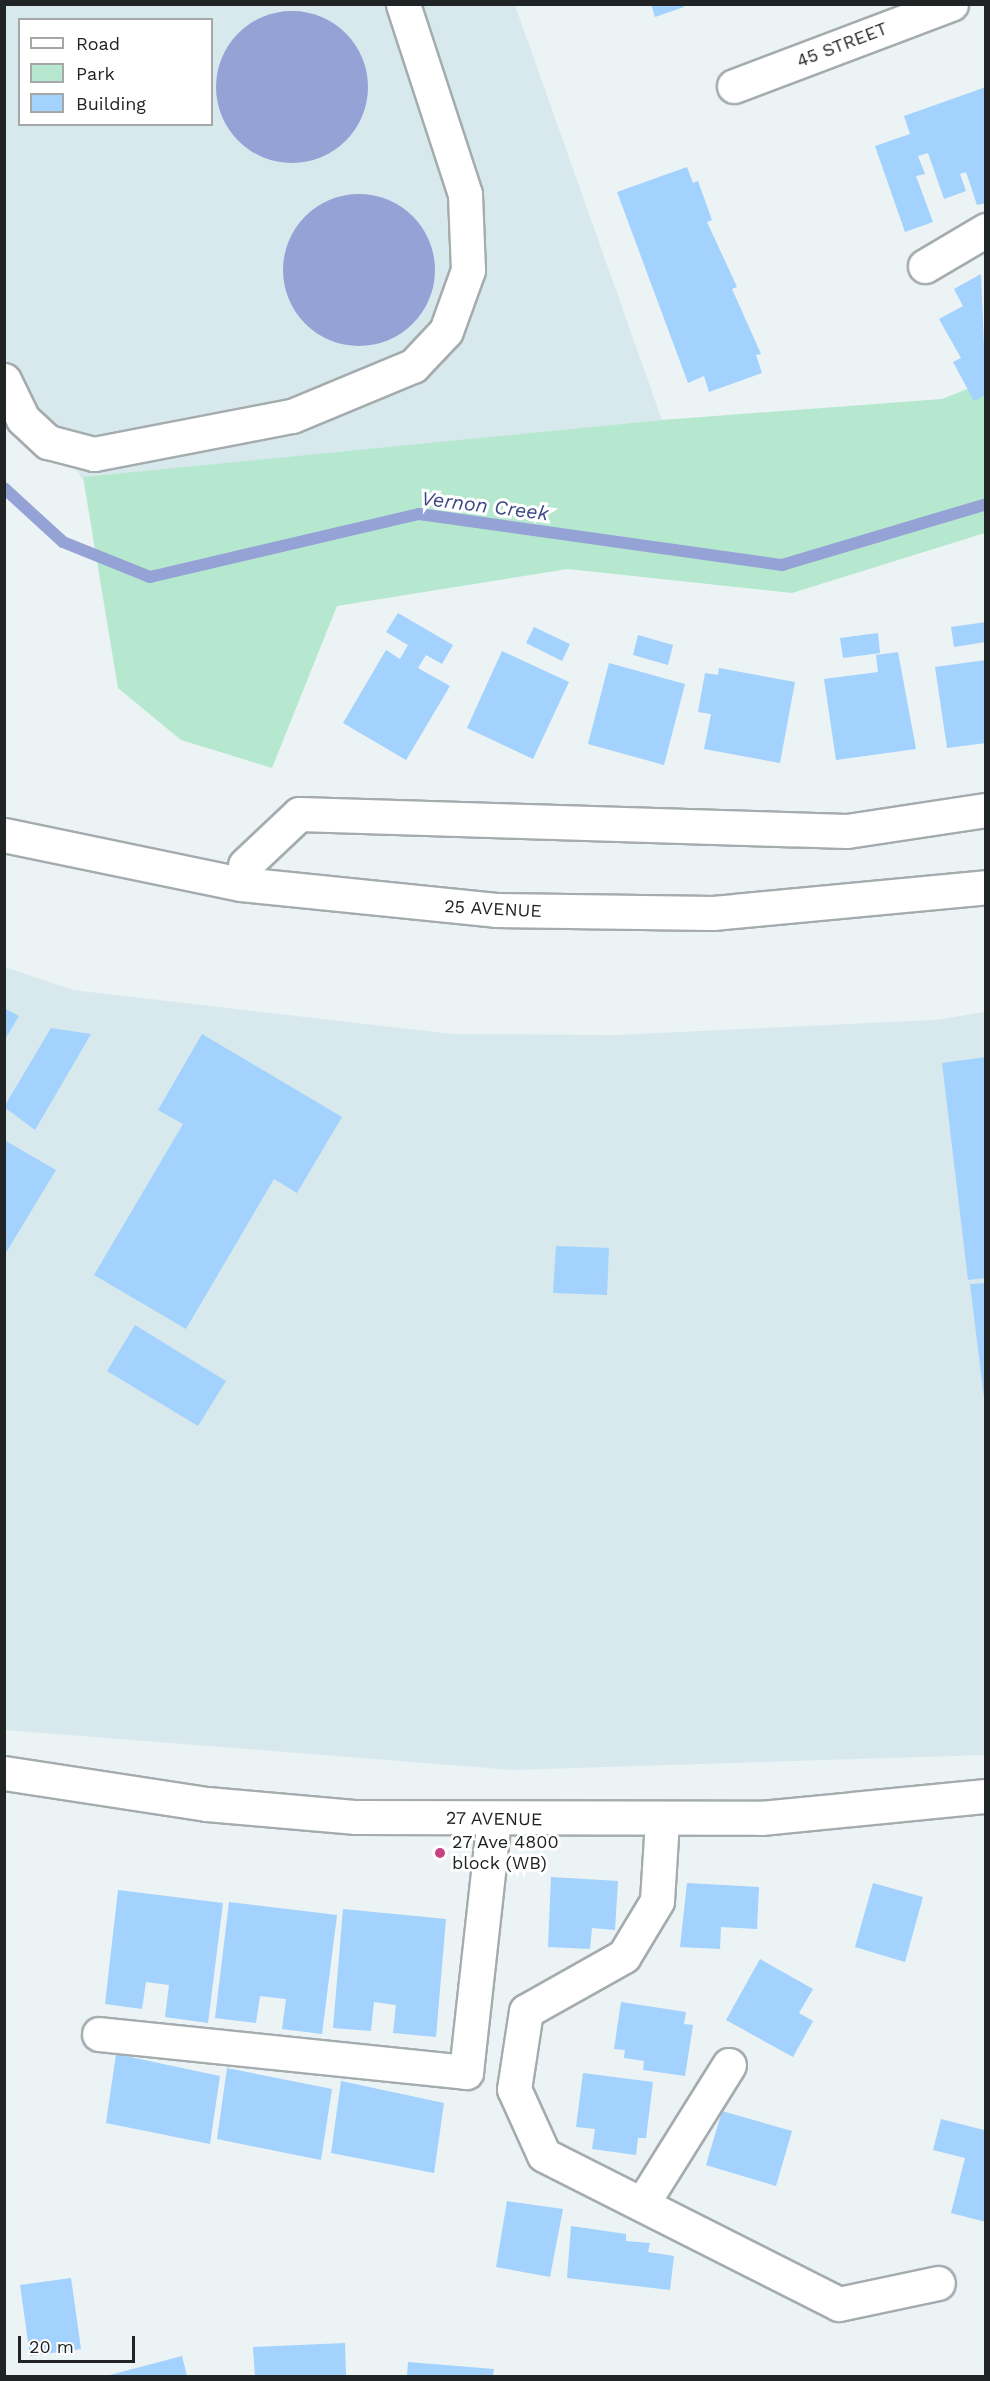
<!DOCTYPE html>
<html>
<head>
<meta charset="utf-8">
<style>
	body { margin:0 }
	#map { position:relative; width:990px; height:2381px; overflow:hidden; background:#ebf3f5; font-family:"Work Sans",sans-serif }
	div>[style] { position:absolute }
	.built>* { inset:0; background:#d8e9ee }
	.green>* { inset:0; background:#b6e8cf }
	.water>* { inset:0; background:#95a2d6 }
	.round { border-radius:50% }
	.stream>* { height:12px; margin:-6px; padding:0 6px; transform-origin:6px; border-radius:6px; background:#95a2d6 }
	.building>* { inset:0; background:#a2d2fd }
	.roads { filter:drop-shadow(2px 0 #a5acae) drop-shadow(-2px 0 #a5acae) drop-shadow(0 2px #a5acae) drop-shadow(0 -2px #a5acae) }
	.minor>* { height:33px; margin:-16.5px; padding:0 16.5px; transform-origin:16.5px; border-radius:16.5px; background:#fff }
	.major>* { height:33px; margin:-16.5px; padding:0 16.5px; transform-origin:16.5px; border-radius:16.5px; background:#fff }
	.dots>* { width:16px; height:16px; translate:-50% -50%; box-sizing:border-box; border:3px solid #fff; border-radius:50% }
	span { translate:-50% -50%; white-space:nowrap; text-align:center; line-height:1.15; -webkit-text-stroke:6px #fff; paint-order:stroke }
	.street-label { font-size:18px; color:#212425 }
	.poi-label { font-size:18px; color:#212425 }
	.left { translate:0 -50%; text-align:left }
	.water-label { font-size:20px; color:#3c4889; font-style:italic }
	.frame { position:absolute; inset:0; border:6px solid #212425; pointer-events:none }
	.legend { position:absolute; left:18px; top:18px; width:195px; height:108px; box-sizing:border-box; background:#fff; border:2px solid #a6a7a8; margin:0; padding:8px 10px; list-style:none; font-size:18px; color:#212425 }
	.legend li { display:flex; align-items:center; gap:12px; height:30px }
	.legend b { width:30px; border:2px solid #a6a7a8 }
	.scale { position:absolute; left:18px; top:2336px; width:117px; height:27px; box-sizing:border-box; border:3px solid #212425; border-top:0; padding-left:8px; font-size:18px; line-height:21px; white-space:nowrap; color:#212425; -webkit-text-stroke:4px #fff; paint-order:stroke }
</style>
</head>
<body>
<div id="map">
	<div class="built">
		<i style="clip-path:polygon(evenodd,4px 5px,515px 5px,662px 420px,82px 479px,5px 365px,4px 5px,20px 20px,212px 20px,212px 124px,20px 124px,20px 20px)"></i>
		<i style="clip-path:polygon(5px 967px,73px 990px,452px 1034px,615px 1035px,934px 1020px,985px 1012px,985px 1755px,513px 1770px,5px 1730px)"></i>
	</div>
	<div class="green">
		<i style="clip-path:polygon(985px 382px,985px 533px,792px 593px,568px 569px,337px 606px,272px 768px,181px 740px,118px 688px,83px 477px,662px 420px,942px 399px)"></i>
	</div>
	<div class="water">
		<i class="round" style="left:216px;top:11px;width:152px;height:152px"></i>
		<i class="round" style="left:283px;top:194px;width:152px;height:152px"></i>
	</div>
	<div class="stream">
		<i style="left:4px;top:488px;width:80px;rotate:42.5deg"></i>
		<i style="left:63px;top:542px;width:94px;rotate:21.9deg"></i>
		<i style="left:150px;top:577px;width:276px;rotate:-13.2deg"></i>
		<i style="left:419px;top:514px;width:367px;rotate:8deg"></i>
		<i style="left:782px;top:565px;width:213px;rotate:-16.6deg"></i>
	</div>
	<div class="building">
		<i style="clip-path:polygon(651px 4px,683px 4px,684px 7px,655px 17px)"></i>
		<i style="clip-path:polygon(986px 87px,986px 203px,977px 205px,966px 172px,960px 174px,966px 191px,944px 199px,928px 153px,918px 156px,925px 174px,916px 176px,933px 222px,905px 232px,875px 146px,910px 134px,904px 116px)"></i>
		<i style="clip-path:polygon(687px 167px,693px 183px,698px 181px,712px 220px,707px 222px,737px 287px,732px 289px,761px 354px,756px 355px,762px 373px,709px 392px,704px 376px,688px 383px,617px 192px)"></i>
		<i style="clip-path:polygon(981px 274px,986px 395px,974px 401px,953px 362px,961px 358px,939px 319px,963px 306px,954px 289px)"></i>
		<i style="clip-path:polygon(398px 613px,453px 645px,442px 664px,426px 655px,418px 668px,450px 686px,406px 760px,343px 723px,386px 650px,400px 659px,408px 645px,386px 632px)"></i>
		<i style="clip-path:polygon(986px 622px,986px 642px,954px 647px,951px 627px)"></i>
		<i style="clip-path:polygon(534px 627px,570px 644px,562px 661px,526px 643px)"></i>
		<i style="clip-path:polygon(878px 633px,880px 653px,843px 658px,840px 638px)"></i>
		<i style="clip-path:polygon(638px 635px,673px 645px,668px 665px,633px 655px)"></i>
		<i style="clip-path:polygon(502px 651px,569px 682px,533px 759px,467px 728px)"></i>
		<i style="clip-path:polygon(898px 652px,916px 749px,836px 760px,824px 679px,878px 672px,876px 655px)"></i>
		<i style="clip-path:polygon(986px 660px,986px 743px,947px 748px,935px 667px)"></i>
		<i style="clip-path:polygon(609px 663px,685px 684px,664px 765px,588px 744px)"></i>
		<i style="clip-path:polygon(719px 668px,795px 682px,780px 763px,704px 749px,711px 714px,698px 712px,705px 673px,718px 675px)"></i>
		<i style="clip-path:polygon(4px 1008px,19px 1016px,4px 1041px)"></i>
		<i style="clip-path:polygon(51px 1028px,91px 1034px,35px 1130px,4px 1107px)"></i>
		<i style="clip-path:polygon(202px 1034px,342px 1117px,297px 1193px,274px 1179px,186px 1329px,94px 1275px,183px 1124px,158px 1110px)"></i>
		<i style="clip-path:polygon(986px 1057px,986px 1278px,968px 1280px,942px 1063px)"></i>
		<i style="clip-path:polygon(4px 1140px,56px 1170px,4px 1256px)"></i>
		<i style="clip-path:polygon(556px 1246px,609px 1248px,607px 1295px,553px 1293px)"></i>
		<i style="clip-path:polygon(986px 1283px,986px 1398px,984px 1398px,970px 1284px)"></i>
		<i style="clip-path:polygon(135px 1325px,226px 1381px,198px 1426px,107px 1371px)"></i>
		<i style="clip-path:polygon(551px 1877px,618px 1881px,615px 1930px,592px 1928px,590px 1949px,548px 1947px)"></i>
		<i style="clip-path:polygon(687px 1883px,759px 1887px,757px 1929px,721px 1927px,720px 1949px,680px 1947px)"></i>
		<i style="clip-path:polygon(873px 1883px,923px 1897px,905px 1962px,855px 1947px)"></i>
		<i style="clip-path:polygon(118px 1890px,223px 1903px,208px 2023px,165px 2017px,169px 1985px,146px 1982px,142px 2009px,105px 2004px)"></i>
		<i style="clip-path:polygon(229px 1902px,337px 1915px,322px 2034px,282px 2029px,286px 1999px,260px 1996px,256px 2023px,215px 2018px)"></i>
		<i style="clip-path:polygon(343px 1909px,446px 1919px,436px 2037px,393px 2033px,396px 2005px,374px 2002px,371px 2031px,333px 2028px)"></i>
		<i style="clip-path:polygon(760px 1959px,813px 1989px,799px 2013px,813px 2021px,793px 2057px,726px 2020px)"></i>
		<i style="clip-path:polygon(621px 2002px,686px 2012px,684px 2024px,693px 2025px,685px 2076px,643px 2070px,644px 2061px,624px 2058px,625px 2050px,614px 2049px)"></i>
		<i style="clip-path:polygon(116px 2054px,220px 2076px,210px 2144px,106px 2123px)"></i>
		<i style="clip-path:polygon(227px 2068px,332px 2089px,321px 2160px,217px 2139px)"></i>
		<i style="clip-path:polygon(583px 2073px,653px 2082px,646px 2138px,638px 2138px,636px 2155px,592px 2149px,595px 2129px,576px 2127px)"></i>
		<i style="clip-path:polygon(341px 2081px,444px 2103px,434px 2173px,331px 2153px)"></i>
		<i style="clip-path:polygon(722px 2111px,792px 2131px,776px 2186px,706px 2165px)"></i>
		<i style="clip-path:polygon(941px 2119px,984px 2130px,986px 2125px,986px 2222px,951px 2213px,965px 2158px,933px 2150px)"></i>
		<i style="clip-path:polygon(507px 2201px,563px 2209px,550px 2277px,496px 2267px)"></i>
		<i style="clip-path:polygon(571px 2226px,626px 2234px,626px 2241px,650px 2243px,648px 2252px,674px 2256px,670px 2290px,567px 2278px)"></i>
		<i style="clip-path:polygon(71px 2278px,81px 2349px,30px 2356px,20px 2285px)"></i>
		<i style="clip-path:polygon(345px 2343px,346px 2376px,255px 2376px,253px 2347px)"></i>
		<i style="clip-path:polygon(182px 2356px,187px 2376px,106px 2376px)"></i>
		<i style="clip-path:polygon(408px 2362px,494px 2369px,493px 2376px,407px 2376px)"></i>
	</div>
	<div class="roads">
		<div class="minor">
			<i style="left:734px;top:86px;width:232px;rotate:-20.7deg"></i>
			<i style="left:925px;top:266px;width:71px;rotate:-30.5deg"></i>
			<i style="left:4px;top:380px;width:43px;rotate:64deg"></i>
			<i style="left:23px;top:419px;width:34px;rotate:43deg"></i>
			<i style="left:48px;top:442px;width:48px;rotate:14.6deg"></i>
			<i style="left:94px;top:454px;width:202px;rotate:-10.9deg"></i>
			<i style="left:292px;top:416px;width:131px;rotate:-22.5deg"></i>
			<i style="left:413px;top:366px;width:48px;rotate:-46.7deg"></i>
			<i style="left:446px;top:331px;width:65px;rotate:-70.2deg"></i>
			<i style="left:468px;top:270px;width:76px;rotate:-92.3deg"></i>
			<i style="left:465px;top:194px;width:200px;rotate:-108.1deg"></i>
			<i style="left:245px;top:865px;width:74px;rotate:-43.4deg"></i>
			<i style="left:299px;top:814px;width:548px;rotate:1.78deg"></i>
			<i style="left:847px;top:831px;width:141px;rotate:-8.6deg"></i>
			<i style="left:4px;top:1773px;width:205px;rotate:8.7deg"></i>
			<i style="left:207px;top:1804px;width:150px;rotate:5deg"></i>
			<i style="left:356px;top:1817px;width:405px;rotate:0.1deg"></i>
			<i style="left:761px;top:1818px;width:226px;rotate:-5.6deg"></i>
			<i style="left:662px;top:1821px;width:80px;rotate:93.6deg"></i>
			<i style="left:657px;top:1901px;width:64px;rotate:121deg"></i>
			<i style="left:624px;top:1956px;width:112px;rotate:150.7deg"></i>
			<i style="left:526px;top:2011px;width:79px;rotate:98.7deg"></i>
			<i style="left:514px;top:2089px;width:72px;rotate:65.6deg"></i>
			<i style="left:544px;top:2155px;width:330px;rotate:26.8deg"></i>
			<i style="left:839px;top:2304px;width:101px;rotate:-12deg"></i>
			<i style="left:99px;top:2034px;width:369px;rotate:5.9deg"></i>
			<i style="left:466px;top:2072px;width:254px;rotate:-83.7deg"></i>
			<i style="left:642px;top:2204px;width:164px;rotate:-58deg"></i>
		</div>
		<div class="major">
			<i style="left:4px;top:835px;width:242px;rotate:11.7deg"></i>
			<i style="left:241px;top:884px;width:256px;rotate:5.8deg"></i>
			<i style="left:496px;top:910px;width:217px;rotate:0.8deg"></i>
			<i style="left:713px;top:913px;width:274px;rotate:-5.4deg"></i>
		</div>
	</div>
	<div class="dots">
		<i style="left:440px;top:1853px;background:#c94382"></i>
	</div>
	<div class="street-label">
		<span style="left:842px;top:45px;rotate:-21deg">45 STREET</span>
		<span style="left:493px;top:909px;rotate:3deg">25 AVENUE</span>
		<span style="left:494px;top:1819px;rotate:1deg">27 AVENUE</span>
	</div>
	<div class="poi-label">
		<span class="left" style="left:452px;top:1853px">27 Ave 4800<br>block (WB)</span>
	</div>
	<div class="water-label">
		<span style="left:485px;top:506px;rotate:7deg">Vernon Creek</span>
	</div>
	<div class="frame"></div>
	<ul class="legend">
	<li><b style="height:8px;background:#fff"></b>Road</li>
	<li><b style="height:16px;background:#b6e8cf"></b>Park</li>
	<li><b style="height:16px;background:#a2d2fd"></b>Building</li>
	</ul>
	<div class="scale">20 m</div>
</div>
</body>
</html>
